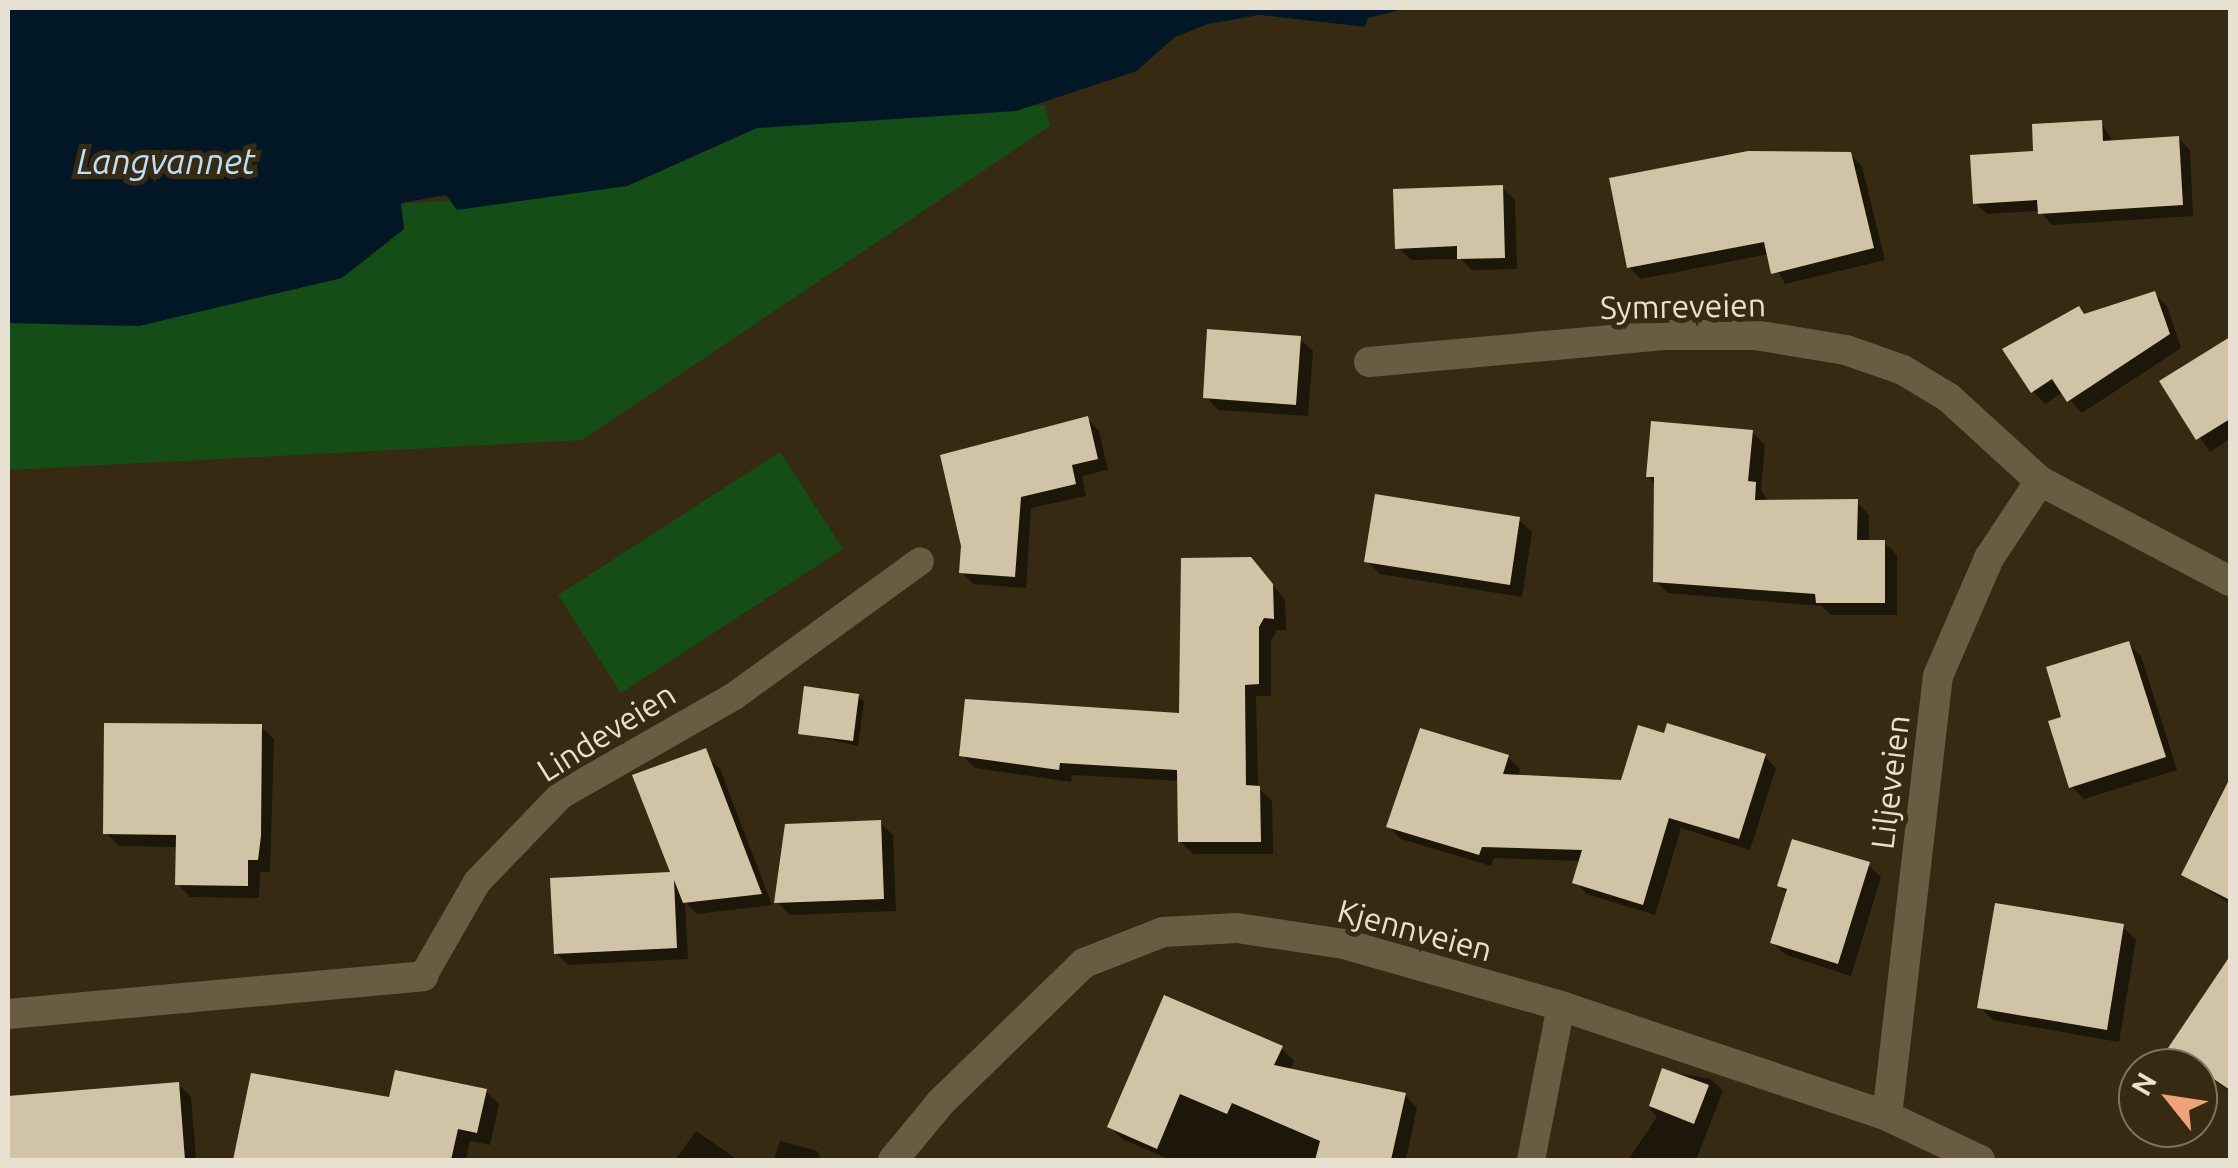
<!DOCTYPE html>
<html>
<head>
<meta charset="utf-8">
<style>
	body { margin:0 }
	#map { position:relative; width:2238px; height:1168px; overflow:hidden; background:#362b12; font-family:Ubuntu,sans-serif }
	div>[style] { position:absolute }
	.green>* { inset:0; background:#144d16 }
	.water>* { inset:0; background:#011726 }
	.pier>* { inset:0; background:#362b12 }
	.shadow>* { inset:0; background:#0007 }
	.building>* { inset:0; background:#d1c3a6 }
	.lane>* { height:28px; margin:-14px; padding:0 14px; transform-origin:14px; border-radius:14px; background:#685c42 }
	.street>* { height:30px; margin:-15px; padding:0 15px; transform-origin:15px; border-radius:15px; background:#685c42 }
	span { translate:-50% -50%; white-space:nowrap; text-align:center; line-height:1.15; -webkit-text-stroke:10px #362b12; paint-order:stroke }
	.street-label { font-size:32px; color:#e8e1d2 }
	.water-label { font-size:35px; color:#bbe0fc; font-style:italic }
	.frame { position:absolute; inset:0; border:10px solid #e8e1d2; pointer-events:none }
	.north { position:absolute; left:2118px; top:1048px; width:100px; height:100px; box-sizing:border-box; background:#362b12; border:2px solid #7d745f; border-radius:50%; rotate:300deg; font-size:28px; font-weight:700; line-height:40px; text-align:center; color:#e8e1d2 }
	.north::after { content:''; display:block; margin:auto; width:35px; height:45px; background:#efa378; clip-path:polygon(50% 0,100% 100%,50% 72%,0 100%) }
</style>
</head>
<body>
<div id="map">
	<div class="green">
		<i style="clip-path:polygon(1045px 105px,1050px 126px,582px 440px,8px 470px,8px 323px,139px 326px,400px 204px,627px 186px,757px 128px)"></i>
		<i style="clip-path:polygon(780px 452px,843px 549px,621px 693px,558px 595px)"></i>
	</div>
	<div class="water">
		<i style="clip-path:polygon(8px 8px,1402px 8px,1395px 16px,1368px 18px,1366px 27px,1259px 15px,1175px 37px,1137px 71px,1016px 111px,757px 128px,627px 186px,457px 210px,446px 195px,401px 203px,404px 229px,342px 278px,139px 326px,8px 323px)"></i>
	</div>
	<div class="pier">
		<i style="clip-path:polygon(1407px 8px,1398px 20px,1372px 23px,1366px 32px,1259px 20px,1210px 29px,1178px 41px,1139px 75px,1046px 110px,1137px 71px,1175px 37px,1208px 24px,1259px 15px,1365px 27px,1368px 18px)"></i>
	</div>
	<div class="shadow">
		<i style="clip-path:polygon(2101px 122px,2113px 142px,2178px 138px,2190px 150px,2193px 216px,2052px 225px,2040px 211px,1987px 214px,1975px 203px)"></i>
		<i style="clip-path:polygon(1850px 154px,1862px 166px,1885px 260px,1785px 284px,1769px 254px,1641px 279px,1629px 267px)"></i>
		<i style="clip-path:polygon(1502px 188px,1515px 200px,1517px 269px,1472px 270px,1461px 259px,1411px 260px,1398px 247px)"></i>
		<i style="clip-path:polygon(2154px 293px,2167px 306px,2181px 348px,2082px 413px,2063px 392px,2045px 404px,2033px 391px,2085px 316px)"></i>
		<i style="clip-path:polygon(1300px 339px,1313px 351px,1308px 416px,1218px 410px,1206px 397px)"></i>
		<i style="clip-path:polygon(2230px 340px,2230px 439px,2210px 452px,2162px 382px)"></i>
		<i style="clip-path:polygon(1088px 419px,1099px 431px,1108px 470px,1082px 476px,1086px 496px,1031px 508px,1026px 588px,973px 584px,962px 572px,963px 546px)"></i>
		<i style="clip-path:polygon(1752px 432px,1765px 445px,1761px 490px,1768px 502px,1857px 502px,1869px 515px,1869px 542px,1884px 542px,1897px 555px,1897px 615px,1831px 615px,1822px 606px,1668px 593px,1655px 581px,1656px 484px,1648px 476px)"></i>
		<i style="clip-path:polygon(1519px 520px,1532px 532px,1522px 597px,1380px 574px,1367px 561px)"></i>
		<i style="clip-path:polygon(1263px 573px,1285px 600px,1286px 630px,1277px 630px,1271px 641px,1271px 696px,1256px 696px,1258px 788px,1272px 801px,1273px 854px,1193px 854px,1180px 841px,1180px 781px,1072px 775px,1071px 782px,975px 768px,962px 755px,1181px 715px)"></i>
		<i style="clip-path:polygon(2128px 644px,2141px 656px,2177px 770px,2084px 799px,2071px 786px,2064px 718px)"></i>
		<i style="clip-path:polygon(858px 696px,864px 702px,858px 746px,800px 733px)"></i>
		<i style="clip-path:polygon(261px 727px,274px 739px,270px 872px,260px 872px,259px 898px,190px 897px,178px 884px,178px 847px,119px 846px,106px 833px)"></i>
		<i style="clip-path:polygon(1764px 756px,1776px 768px,1750px 850px,1681px 828px,1655px 915px,1587px 894px,1575px 882px,1581px 861px,1494px 858px,1491px 866px,1401px 839px,1389px 827px,1508px 757px,1520px 769px,1518px 777px,1623px 782px)"></i>
		<i style="clip-path:polygon(707px 757px,720px 769px,772px 905px,697px 914px,685px 902px,688px 959px,568px 965px,556px 953px,674px 874px)"></i>
		<i style="clip-path:polygon(2214px 816px,2230px 824px,2230px 904px,2191px 878px)"></i>
		<i style="clip-path:polygon(880px 823px,893px 835px,896px 911px,790px 915px,777px 902px)"></i>
		<i style="clip-path:polygon(1868px 865px,1881px 877px,1851px 976px,1786px 955px,1773px 943px,1788px 894px,1780px 886px)"></i>
		<i style="clip-path:polygon(2123px 927px,2136px 940px,2119px 1042px,1993px 1020px,1980px 1007px)"></i>
		<i style="clip-path:polygon(2215px 983px,2230px 994px,2230px 1092px,2171px 1048px)"></i>
		<i style="clip-path:polygon(1165px 998px,1281px 1048px,1294px 1061px,1290px 1071px,1405px 1095px,1417px 1108px,1406px 1160px,1171px 1160px,1122px 1139px,1110px 1127px)"></i>
		<i style="clip-path:polygon(1664px 1071px,1711px 1079px,1723px 1091px,1696px 1160px,1628px 1160px,1657px 1117px,1650px 1110px)"></i>
		<i style="clip-path:polygon(253px 1076px,391px 1100px,486px 1092px,499px 1104px,490px 1145px,470px 1141px,466px 1160px,236px 1160px)"></i>
		<i style="clip-path:polygon(178px 1084px,191px 1097px,196px 1160px,8px 1160px,8px 1098px)"></i>
		<i style="clip-path:polygon(696px 1131px,738px 1160px,675px 1160px)"></i>
		<i style="clip-path:polygon(780px 1141px,817px 1151px,822px 1160px,774px 1160px)"></i>
	</div>
	<div class="building">
		<i style="clip-path:polygon(2102px 120px,2103px 141px,2179px 136px,2183px 205px,2038px 214px,2037px 200px,1973px 204px,1970px 155px,2033px 151px,2032px 124px)"></i>
		<i style="clip-path:polygon(1748px 151px,1851px 152px,1874px 248px,1771px 274px,1764px 242px,1627px 268px,1609px 178px)"></i>
		<i style="clip-path:polygon(1503px 185px,1505px 258px,1457px 259px,1457px 246px,1395px 249px,1393px 189px)"></i>
		<i style="clip-path:polygon(2155px 291px,2170px 334px,2067px 402px,2052px 379px,2031px 393px,2002px 349px,2079px 306px,2084px 314px)"></i>
		<i style="clip-path:polygon(1207px 329px,1301px 336px,1296px 405px,1203px 398px)"></i>
		<i style="clip-path:polygon(2230px 337px,2230px 419px,2196px 440px,2159px 381px)"></i>
		<i style="clip-path:polygon(1088px 416px,1098px 459px,1072px 465px,1076px 484px,1021px 497px,1015px 577px,959px 573px,961px 546px,940px 455px)"></i>
		<i style="clip-path:polygon(1651px 421px,1753px 430px,1748px 481px,1756px 482px,1755px 500px,1858px 499px,1857px 540px,1885px 540px,1885px 603px,1816px 603px,1815px 594px,1653px 582px,1654px 477px,1646px 477px)"></i>
		<i style="clip-path:polygon(1375px 494px,1520px 517px,1510px 585px,1364px 562px)"></i>
		<i style="clip-path:polygon(1251px 557px,1273px 584px,1274px 619px,1264px 618px,1259px 627px,1259px 684px,1245px 685px,1246px 785px,1260px 786px,1261px 842px,1178px 842px,1177px 770px,1060px 763px,1059px 770px,959px 756px,965px 699px,1179px 713px,1181px 558px)"></i>
		<i style="clip-path:polygon(2129px 641px,2166px 757px,2069px 788px,2048px 721px,2061px 717px,2046px 667px)"></i>
		<i style="clip-path:polygon(804px 686px,859px 694px,853px 741px,798px 734px)"></i>
		<i style="clip-path:polygon(104px 723px,262px 724px,261px 836px,258px 860px,248px 860px,248px 886px,175px 885px,176px 835px,103px 834px)"></i>
		<i style="clip-path:polygon(1667px 723px,1766px 754px,1739px 839px,1669px 818px,1643px 905px,1572px 883px,1582px 850px,1482px 847px,1479px 855px,1386px 827px,1420px 728px,1509px 755px,1503px 774px,1621px 780px,1638px 725px,1664px 733px)"></i>
		<i style="clip-path:polygon(706px 748px,762px 894px,683px 903px,674px 880px,677px 948px,554px 954px,550px 878px,670px 872px,632px 775px)"></i>
		<i style="clip-path:polygon(2230px 778px,2230px 900px,2181px 875px)"></i>
		<i style="clip-path:polygon(881px 820px,884px 899px,774px 903px,785px 824px)"></i>
		<i style="clip-path:polygon(1792px 839px,1870px 862px,1838px 964px,1770px 943px,1787px 889px,1777px 886px)"></i>
		<i style="clip-path:polygon(1995px 903px,2124px 924px,2107px 1030px,1977px 1008px)"></i>
		<i style="clip-path:polygon(2230px 956px,2230px 1090px,2168px 1048px)"></i>
		<i style="clip-path:polygon(1164px 995px,1283px 1046px,1274px 1065px,1406px 1093px,1391px 1160px,1315px 1160px,1320px 1141px,1232px 1103px,1227px 1114px,1180px 1094px,1157px 1149px,1107px 1127px)"></i>
		<i style="clip-path:polygon(1662px 1068px,1709px 1085px,1694px 1124px,1649px 1106px)"></i>
		<i style="clip-path:polygon(395px 1070px,487px 1089px,477px 1133px,458px 1129px,451px 1160px,233px 1160px,251px 1073px,389px 1097px)"></i>
		<i style="clip-path:polygon(179px 1082px,185px 1160px,8px 1160px,8px 1096px)"></i>
	</div>
	<div class="lane">
		<i style="left:423px;top:976px;width:108px;rotate:-60.1deg"></i>
		<i style="left:477px;top:882px;width:121px;rotate:-46deg"></i>
		<i style="left:561px;top:795px;width:198px;rotate:-29.7deg"></i>
		<i style="left:733px;top:697px;width:231px;rotate:-36deg"></i>
		<i style="left:1531px;top:1160px;width:157px;rotate:-79deg"></i>
	</div>
	<div class="street">
		<i style="left:1369px;top:362px;width:299px;rotate:-5.2deg"></i>
		<i style="left:1667px;top:335px;width:88px"></i>
		<i style="left:1755px;top:335px;width:92px;rotate:9.4deg"></i>
		<i style="left:1846px;top:350px;width:60px;rotate:19.3deg"></i>
		<i style="left:1903px;top:370px;width:54px;rotate:31.3deg"></i>
		<i style="left:1949px;top:398px;width:123px;rotate:42.4deg"></i>
		<i style="left:2040px;top:481px;width:215px;rotate:27.8deg"></i>
		<i style="left:8px;top:1014px;width:417px;rotate:-5.2deg"></i>
		<i style="left:1887px;top:1116px;width:443px;rotate:-83.4deg"></i>
		<i style="left:1938px;top:676px;width:129px;rotate:-66.6deg"></i>
		<i style="left:1989px;top:558px;width:92px;rotate:-56.5deg"></i>
		<i style="left:893px;top:1160px;width:75px;rotate:-50.4deg"></i>
		<i style="left:941px;top:1102px;width:199px;rotate:-44.2deg"></i>
		<i style="left:1084px;top:963px;width:85px;rotate:-21.4deg"></i>
		<i style="left:1163px;top:932px;width:74px;rotate:-3.1deg"></i>
		<i style="left:1237px;top:928px;width:108px;rotate:8.5deg"></i>
		<i style="left:1344px;top:944px;width:226px;rotate:15.9deg"></i>
		<i style="left:1561px;top:1006px;width:344px;rotate:18.6deg"></i>
		<i style="left:1887px;top:1116px;width:103px;rotate:25.3deg"></i>
	</div>
	<div class="street-label">
		<span style="left:1683px;top:306px;rotate:-1deg">Symreveien</span>
		<span style="left:606px;top:732px;rotate:-32deg">Lindeveien</span>
		<span style="left:1890px;top:782px;rotate:-83deg">Liljeveien</span>
		<span style="left:1415px;top:930px;rotate:15deg">Kjennveien</span>
	</div>
	<div class="water-label">
		<span style="left:166px;top:161px">Langvannet</span>
	</div>
	<div class="frame"></div>
	<div class="north">N</div>
</div>
</body>
</html>
